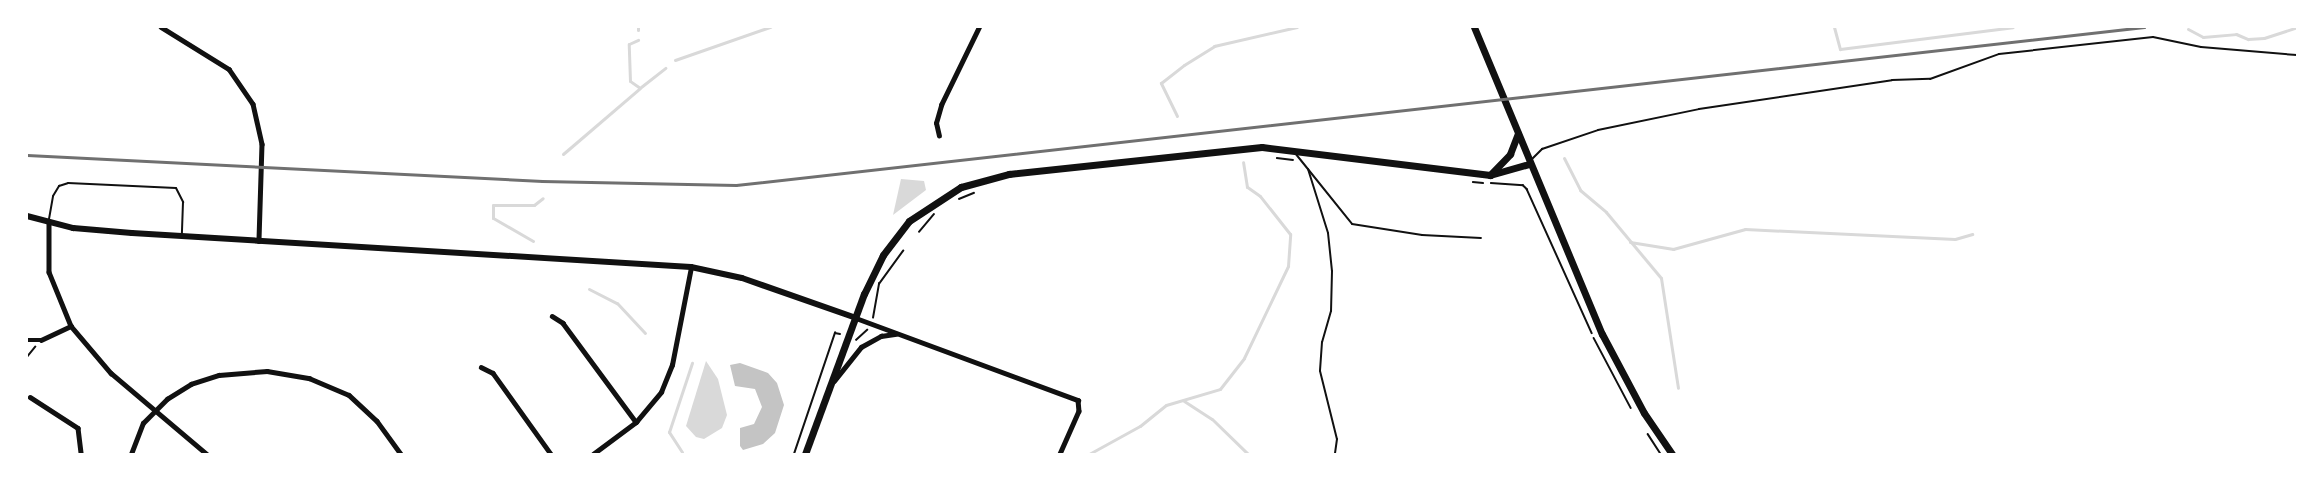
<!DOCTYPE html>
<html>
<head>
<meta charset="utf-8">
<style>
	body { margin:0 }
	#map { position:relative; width:2324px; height:481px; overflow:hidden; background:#fff; font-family:Literata,serif }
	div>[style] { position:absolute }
	.water>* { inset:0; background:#d9d9d9 }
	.stream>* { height:3px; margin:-1.5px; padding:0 1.5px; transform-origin:1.5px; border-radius:1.5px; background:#d9d9d9 }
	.building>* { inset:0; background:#c4c4c4 }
	.path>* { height:1.5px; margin:-0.75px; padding:0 0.75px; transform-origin:0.75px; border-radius:0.75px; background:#111 }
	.service>* { height:2px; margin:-1px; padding:0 1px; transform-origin:1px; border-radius:1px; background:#111 }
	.minor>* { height:4.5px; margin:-2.25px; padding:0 2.25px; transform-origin:2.25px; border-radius:2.25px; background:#111 }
	.tertiary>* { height:6px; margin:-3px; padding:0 3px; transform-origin:3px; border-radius:3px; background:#111 }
	.secondary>* { height:7px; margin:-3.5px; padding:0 3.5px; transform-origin:3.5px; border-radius:3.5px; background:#111 }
	.rail>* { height:3px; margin:-1.5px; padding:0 1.5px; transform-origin:1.5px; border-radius:1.5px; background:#707070 }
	span { translate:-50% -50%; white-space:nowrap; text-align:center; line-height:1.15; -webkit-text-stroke:6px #fff; paint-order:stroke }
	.frame { position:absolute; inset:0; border:28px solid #fff; pointer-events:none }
</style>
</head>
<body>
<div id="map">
	<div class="water">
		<i style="clip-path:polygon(901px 179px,924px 181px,926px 190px,893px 215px)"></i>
		<i style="clip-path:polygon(706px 361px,718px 379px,727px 415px,722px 428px,704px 439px,696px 437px,686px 426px)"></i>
	</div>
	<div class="stream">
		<i style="left:1834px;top:27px;width:23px;rotate:75deg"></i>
		<i style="left:1840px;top:49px;width:174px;rotate:-7.2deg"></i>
		<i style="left:2188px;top:29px;width:17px;rotate:28deg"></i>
		<i style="left:2203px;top:37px;width:33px;rotate:-5deg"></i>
		<i style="left:2236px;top:34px;width:13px;rotate:23deg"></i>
		<i style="left:2248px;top:39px;width:16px;rotate:-4deg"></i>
		<i style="left:2264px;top:38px;width:35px;rotate:-18deg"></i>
		<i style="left:638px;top:30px;width:3px;rotate:-90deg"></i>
		<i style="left:675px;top:60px;width:101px;rotate:-19.2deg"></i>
		<i style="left:641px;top:87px;width:31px;rotate:-38deg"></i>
		<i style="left:1177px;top:116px;width:37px;rotate:-116deg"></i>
		<i style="left:1161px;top:83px;width:29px;rotate:-38deg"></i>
		<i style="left:1184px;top:65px;width:36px;rotate:-32deg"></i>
		<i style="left:1214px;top:46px;width:85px;rotate:-12.9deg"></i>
		<i style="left:563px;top:154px;width:101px;rotate:-40.6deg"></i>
		<i style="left:640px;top:88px;width:12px;rotate:-145deg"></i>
		<i style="left:630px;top:81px;width:37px;rotate:-92deg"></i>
		<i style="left:629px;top:44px;width:10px;rotate:-24deg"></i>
		<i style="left:1564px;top:158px;width:36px;rotate:63deg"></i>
		<i style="left:1580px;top:190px;width:34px;rotate:40deg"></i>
		<i style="left:1606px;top:212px;width:86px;rotate:50.2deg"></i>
		<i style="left:1661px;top:278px;width:111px;rotate:81.2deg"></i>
		<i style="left:533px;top:241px;width:46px;rotate:-150.1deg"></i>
		<i style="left:493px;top:218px;width:13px;rotate:-90deg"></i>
		<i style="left:493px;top:205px;width:41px"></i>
		<i style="left:534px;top:205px;width:11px;rotate:-38deg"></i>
		<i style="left:1630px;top:242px;width:44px;rotate:9.2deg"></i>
		<i style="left:1673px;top:249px;width:75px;rotate:-15.5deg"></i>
		<i style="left:1745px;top:229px;width:210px;rotate:2.7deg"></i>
		<i style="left:1955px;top:239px;width:18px;rotate:-16deg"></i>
		<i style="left:589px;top:289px;width:31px;rotate:27deg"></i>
		<i style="left:617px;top:303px;width:41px;rotate:47deg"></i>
		<i style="left:1184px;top:401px;width:33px;rotate:33deg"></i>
		<i style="left:1212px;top:419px;width:50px;rotate:44.2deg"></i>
		<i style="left:682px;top:452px;width:24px;rotate:-123deg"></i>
		<i style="left:669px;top:432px;width:73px;rotate:-71.6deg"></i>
		<i style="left:1089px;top:454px;width:58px;rotate:-28.8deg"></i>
		<i style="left:1140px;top:426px;width:33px;rotate:-39deg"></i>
		<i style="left:1166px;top:405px;width:56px;rotate:-16.5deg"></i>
		<i style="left:1220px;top:389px;width:39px;rotate:-52deg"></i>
		<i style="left:1244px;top:358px;width:102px;rotate:-64.4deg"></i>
		<i style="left:1288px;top:266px;width:32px;rotate:-86deg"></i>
		<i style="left:1290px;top:234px;width:48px;rotate:-128.3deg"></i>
		<i style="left:1260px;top:196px;width:16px;rotate:-145deg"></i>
		<i style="left:1247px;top:187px;width:25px;rotate:-99deg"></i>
	</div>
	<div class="building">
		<i style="clip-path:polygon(740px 363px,768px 373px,777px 383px,784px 405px,775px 433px,763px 444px,743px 450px,740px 446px,740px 428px,754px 424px,762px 407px,755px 389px,735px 386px,730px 365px)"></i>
	</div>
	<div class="path">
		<i style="left:1277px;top:158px;width:16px;rotate:7deg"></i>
		<i style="left:1473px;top:182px;width:10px;rotate:6deg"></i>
		<i style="left:1491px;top:183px;width:32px;rotate:4deg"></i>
		<i style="left:1523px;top:185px;width:6px;rotate:45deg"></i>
		<i style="left:1527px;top:189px;width:158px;rotate:65.7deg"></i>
		<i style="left:959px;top:199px;width:16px;rotate:-22deg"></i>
		<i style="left:919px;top:232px;width:23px;rotate:-50deg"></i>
		<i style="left:873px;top:318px;width:35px;rotate:-80deg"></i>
		<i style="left:879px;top:284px;width:41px;rotate:-54deg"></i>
		<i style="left:1594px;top:338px;width:79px;rotate:62.1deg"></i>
		<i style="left:856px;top:340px;width:15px;rotate:-42deg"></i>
		<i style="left:27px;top:357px;width:13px;rotate:-51deg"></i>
		<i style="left:1648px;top:434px;width:24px;rotate:57deg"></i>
		<i style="left:794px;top:454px;width:128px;rotate:-71.3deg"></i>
		<i style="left:835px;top:333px;width:5px;rotate:11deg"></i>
	</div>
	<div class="service">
		<i style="left:1295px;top:153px;width:91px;rotate:51.2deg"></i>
		<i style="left:1352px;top:224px;width:71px;rotate:8.9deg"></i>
		<i style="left:1422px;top:235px;width:59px;rotate:2.9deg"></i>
		<i style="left:1531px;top:160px;width:16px;rotate:-45deg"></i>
		<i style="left:1542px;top:149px;width:59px;rotate:-18.7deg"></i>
		<i style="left:1598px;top:130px;width:103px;rotate:-11.7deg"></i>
		<i style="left:1699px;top:109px;width:195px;rotate:-8.5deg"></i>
		<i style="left:1892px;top:80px;width:38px;rotate:-2deg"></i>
		<i style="left:1930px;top:79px;width:73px;rotate:-19.9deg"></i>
		<i style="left:1999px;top:54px;width:155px;rotate:-6.3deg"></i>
		<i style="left:2153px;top:37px;width:49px;rotate:11.8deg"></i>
		<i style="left:2201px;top:47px;width:96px;rotate:4.8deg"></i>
		<i style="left:1308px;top:169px;width:67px;rotate:72.6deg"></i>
		<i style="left:1328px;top:233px;width:38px;rotate:84deg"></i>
		<i style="left:1332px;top:271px;width:40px;rotate:91.4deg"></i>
		<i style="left:1331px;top:311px;width:32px;rotate:106deg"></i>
		<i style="left:1322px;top:342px;width:29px;rotate:94deg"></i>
		<i style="left:1320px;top:371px;width:70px;rotate:76deg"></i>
		<i style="left:1337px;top:439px;width:15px;rotate:98deg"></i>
		<i style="left:49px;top:219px;width:23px;rotate:-80deg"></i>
		<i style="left:53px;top:196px;width:12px;rotate:-59deg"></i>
		<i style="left:59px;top:186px;width:9px;rotate:-18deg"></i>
		<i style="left:68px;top:183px;width:108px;rotate:2.7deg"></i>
		<i style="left:176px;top:188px;width:16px;rotate:63deg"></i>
		<i style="left:183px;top:202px;width:32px;rotate:92deg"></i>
	</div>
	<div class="minor">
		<i style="left:161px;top:27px;width:80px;rotate:31.7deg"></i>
		<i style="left:229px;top:69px;width:42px;rotate:55.6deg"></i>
		<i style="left:253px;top:104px;width:41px;rotate:77.3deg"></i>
		<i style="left:262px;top:144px;width:97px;rotate:91.8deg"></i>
		<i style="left:939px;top:136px;width:13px;rotate:-103deg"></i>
		<i style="left:936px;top:123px;width:19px;rotate:-74deg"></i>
		<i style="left:941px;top:105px;width:87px;rotate:-64deg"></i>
		<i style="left:49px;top:223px;width:49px;rotate:90deg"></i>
		<i style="left:49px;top:272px;width:58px;rotate:67.8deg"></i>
		<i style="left:71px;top:326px;width:62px;rotate:49.6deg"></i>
		<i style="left:111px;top:373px;width:126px;rotate:40.2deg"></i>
		<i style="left:552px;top:316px;width:13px;rotate:32deg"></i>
		<i style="left:563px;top:323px;width:123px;rotate:53.6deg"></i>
		<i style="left:856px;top:318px;width:237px;rotate:20.3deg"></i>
		<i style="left:1078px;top:400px;width:11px;rotate:85deg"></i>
		<i style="left:1079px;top:411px;width:47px;rotate:113.8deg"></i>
		<i style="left:27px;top:340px;width:14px"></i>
		<i style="left:41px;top:340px;width:33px;rotate:-25deg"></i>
		<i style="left:481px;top:367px;width:13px;rotate:27deg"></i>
		<i style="left:493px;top:373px;width:100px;rotate:54.4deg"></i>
		<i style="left:834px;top:381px;width:43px;rotate:-51.5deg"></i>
		<i style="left:861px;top:347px;width:23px;rotate:-29deg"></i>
		<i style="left:881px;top:336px;width:15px;rotate:-8deg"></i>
		<i style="left:30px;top:397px;width:57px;rotate:32.9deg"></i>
		<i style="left:78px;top:428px;width:26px;rotate:83deg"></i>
		<i style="left:131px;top:454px;width:33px;rotate:-69deg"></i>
		<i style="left:143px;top:423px;width:34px;rotate:-45deg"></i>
		<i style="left:167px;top:399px;width:28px;rotate:-32deg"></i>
		<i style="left:191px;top:384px;width:29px;rotate:-18deg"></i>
		<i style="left:219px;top:375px;width:48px;rotate:-4.8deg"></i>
		<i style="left:267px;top:371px;width:43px;rotate:9.5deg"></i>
		<i style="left:309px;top:378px;width:43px;rotate:23deg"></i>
		<i style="left:349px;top:395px;width:38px;rotate:43deg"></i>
		<i style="left:377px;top:421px;width:41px;rotate:54deg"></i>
		<i style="left:593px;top:454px;width:54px;rotate:-36.7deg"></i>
		<i style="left:636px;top:422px;width:39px;rotate:-50deg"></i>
		<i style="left:661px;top:392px;width:29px;rotate:-68deg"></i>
		<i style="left:672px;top:365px;width:100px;rotate:-79deg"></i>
	</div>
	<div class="tertiary">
		<i style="left:27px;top:216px;width:48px;rotate:14.6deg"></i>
		<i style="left:73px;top:228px;width:59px;rotate:4.8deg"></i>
		<i style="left:132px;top:233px;width:560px;rotate:3.48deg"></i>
		<i style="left:691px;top:267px;width:52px;rotate:12.2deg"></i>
		<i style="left:742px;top:278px;width:121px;rotate:19.3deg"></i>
	</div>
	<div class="secondary">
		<i style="left:1474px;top:27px;width:333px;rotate:67.4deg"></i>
		<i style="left:1602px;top:334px;width:89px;rotate:62deg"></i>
		<i style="left:1644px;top:413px;width:50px;rotate:55.7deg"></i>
		<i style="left:1490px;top:175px;width:29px;rotate:-46deg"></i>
		<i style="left:1510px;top:154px;width:22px;rotate:-69deg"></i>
		<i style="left:805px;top:454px;width:171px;rotate:-69.8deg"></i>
		<i style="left:864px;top:294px;width:43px;rotate:-64deg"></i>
		<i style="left:883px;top:255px;width:43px;rotate:-52.6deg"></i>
		<i style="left:909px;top:221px;width:62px;rotate:-33.2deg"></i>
		<i style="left:961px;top:187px;width:50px;rotate:-15.2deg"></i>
		<i style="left:1009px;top:174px;width:254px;rotate:-6.1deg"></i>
		<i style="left:1262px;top:147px;width:230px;rotate:7deg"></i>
		<i style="left:1490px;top:175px;width:41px;rotate:-15.8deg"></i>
	</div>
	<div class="rail">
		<i style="left:27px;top:155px;width:516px;rotate:2.89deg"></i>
		<i style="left:542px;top:181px;width:194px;rotate:1.2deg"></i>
		<i style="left:736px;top:185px;width:1417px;rotate:-6.4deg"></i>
	</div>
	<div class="frame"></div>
</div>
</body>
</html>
